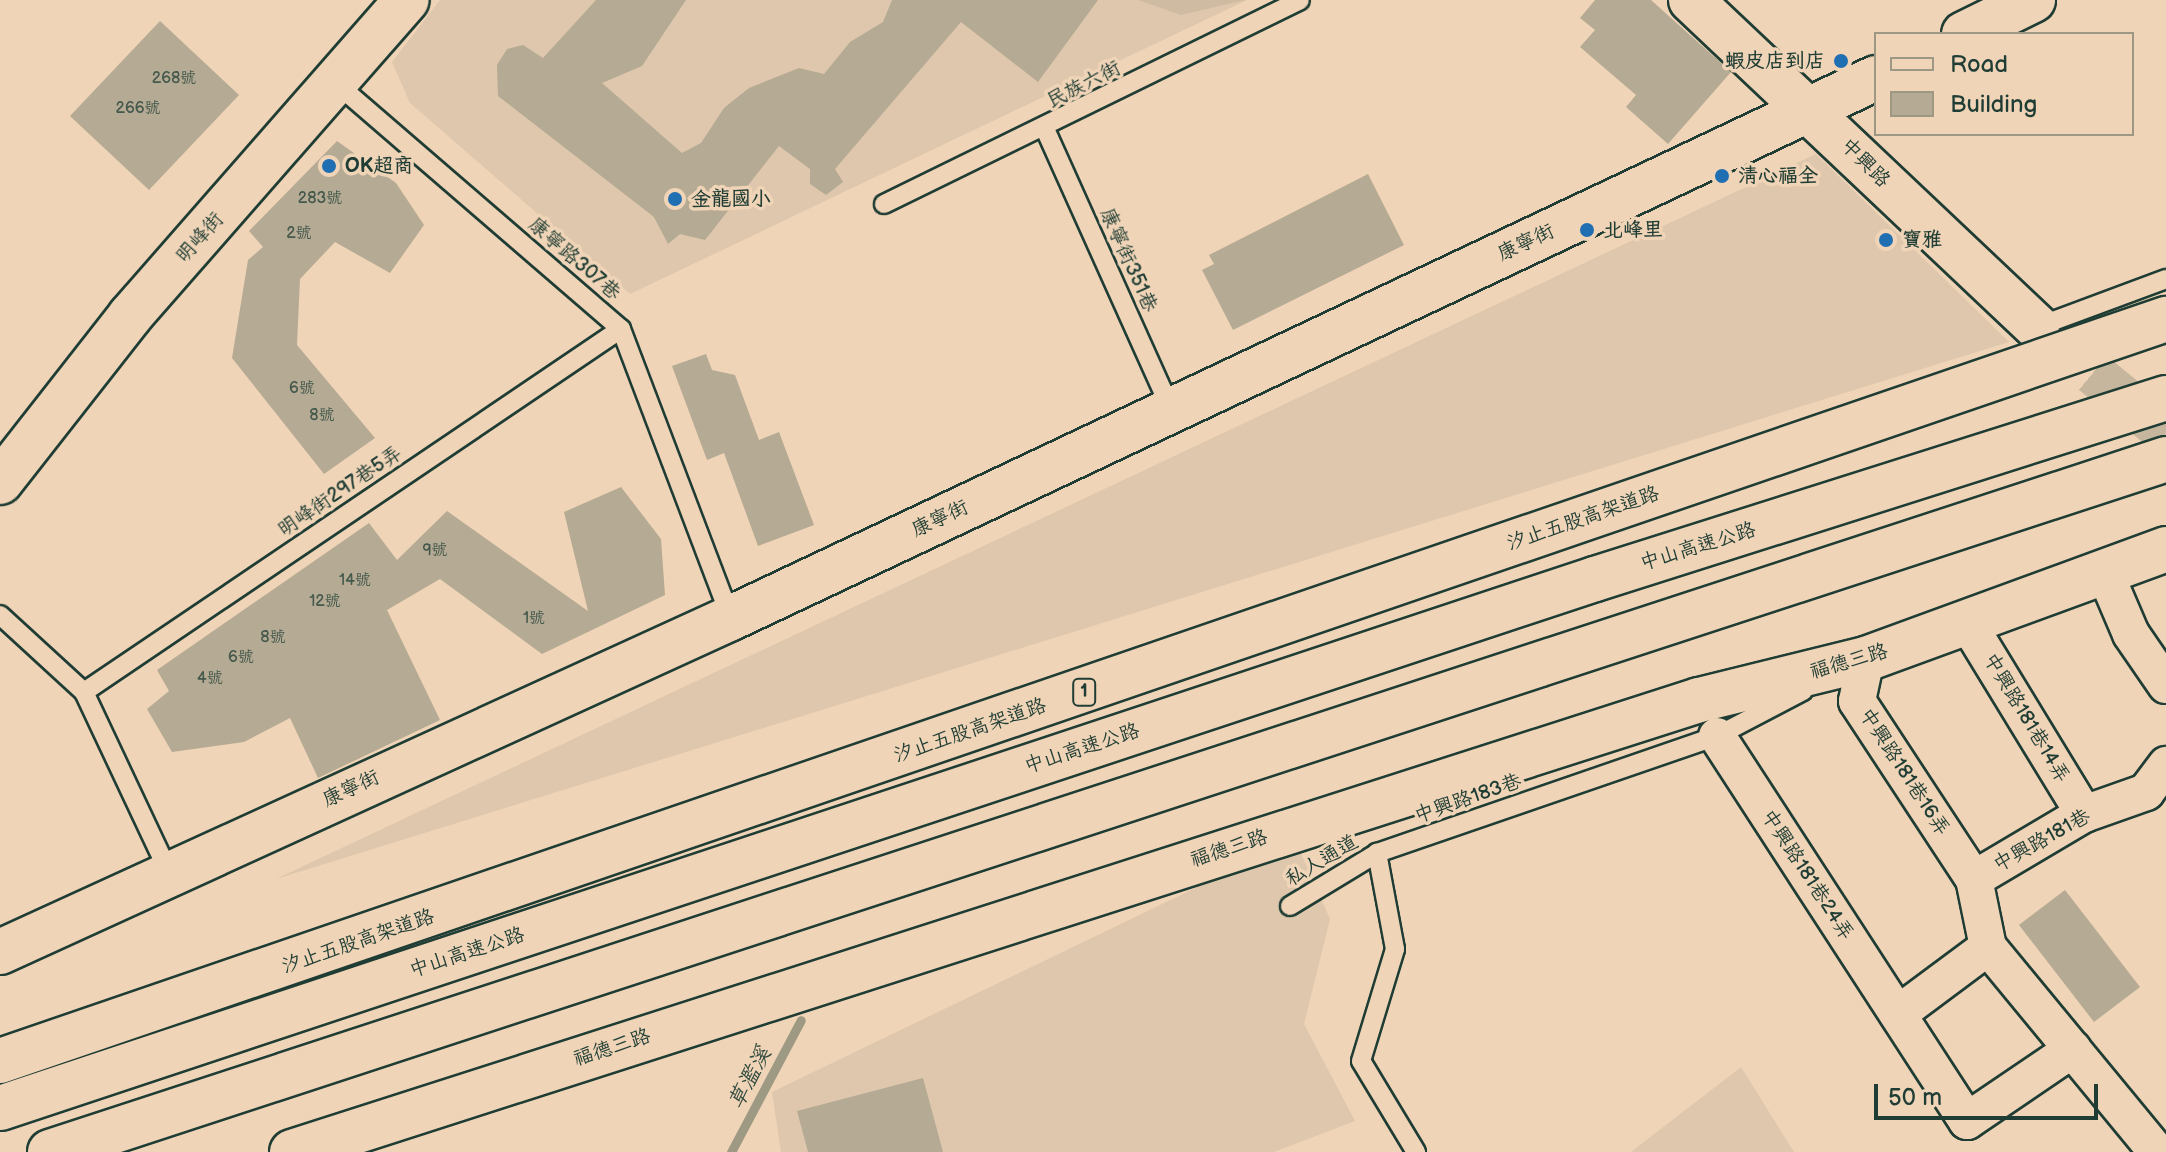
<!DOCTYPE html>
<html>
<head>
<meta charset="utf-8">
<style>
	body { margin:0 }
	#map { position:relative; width:2166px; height:1152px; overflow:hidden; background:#f0d4b7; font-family:"Balsamiq Sans","LXGW WenKai TC",sans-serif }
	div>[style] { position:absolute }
	.built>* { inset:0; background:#dec7ac }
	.green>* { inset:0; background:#cebba2 }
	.stream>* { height:9px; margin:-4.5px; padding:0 4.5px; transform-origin:4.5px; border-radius:4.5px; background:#9d9983 }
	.building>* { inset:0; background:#b5aa93 }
	.secondary-tunnel>* { height:44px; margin-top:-22px; transform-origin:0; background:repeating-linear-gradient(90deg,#c6b69d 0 44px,transparent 0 66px) }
	.roads { filter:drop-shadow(2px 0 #1f3d34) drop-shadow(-2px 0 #1f3d34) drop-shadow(0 2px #1f3d34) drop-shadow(0 -2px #1f3d34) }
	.lane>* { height:18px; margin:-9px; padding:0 9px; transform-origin:9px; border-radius:9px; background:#f0d4b7 }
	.street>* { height:36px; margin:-18px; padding:0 18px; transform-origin:18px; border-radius:18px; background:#f0d4b7 }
	.secondary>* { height:44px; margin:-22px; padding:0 22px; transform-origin:22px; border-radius:22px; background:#f0d4b7 }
	.highway>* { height:44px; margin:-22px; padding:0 22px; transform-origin:22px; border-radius:22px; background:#f0d4b7 }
	.bridges { filter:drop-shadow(2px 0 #1f3d34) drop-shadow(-2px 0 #1f3d34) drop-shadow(0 2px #1f3d34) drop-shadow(0 -2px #1f3d34) }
	.highway-bridge>* { height:44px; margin:-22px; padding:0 22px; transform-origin:22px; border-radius:22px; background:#f0d4b7 }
	.dots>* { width:22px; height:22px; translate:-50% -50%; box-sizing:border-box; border:4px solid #f0d4b7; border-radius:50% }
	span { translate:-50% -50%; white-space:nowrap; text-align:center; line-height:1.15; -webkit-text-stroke:7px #f0d4b7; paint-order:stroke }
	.number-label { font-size:16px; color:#44584c }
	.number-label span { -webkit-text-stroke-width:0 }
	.shield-label span { padding:2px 6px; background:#f0d4b7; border:2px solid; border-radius:6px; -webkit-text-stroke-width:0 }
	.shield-label { font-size:18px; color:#1f3d34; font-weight:700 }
	.poi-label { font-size:20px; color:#1f3d34; font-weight:700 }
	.right { translate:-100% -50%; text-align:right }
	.left { translate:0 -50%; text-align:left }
	.street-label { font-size:20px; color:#1f3d34 }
	.water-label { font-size:22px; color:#324b40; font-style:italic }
	.legend { position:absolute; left:1874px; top:32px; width:260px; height:104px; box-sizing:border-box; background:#f0d4b7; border:2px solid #9c9883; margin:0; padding:10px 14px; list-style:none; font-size:24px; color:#1f3d34 }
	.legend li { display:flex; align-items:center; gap:16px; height:40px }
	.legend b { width:40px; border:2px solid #9c9883 }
	.scale { position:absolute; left:1874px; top:1084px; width:224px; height:36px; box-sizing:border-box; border:4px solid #1f3d34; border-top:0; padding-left:10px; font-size:24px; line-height:28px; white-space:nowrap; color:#1f3d34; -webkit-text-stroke:6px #f0d4b7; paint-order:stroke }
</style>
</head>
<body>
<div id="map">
	<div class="built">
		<i style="clip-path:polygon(440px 0,1247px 0,630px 294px,410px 103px,392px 62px)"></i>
		<i style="clip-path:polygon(1816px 154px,2009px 342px,276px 879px)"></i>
		<i style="clip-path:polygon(1295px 840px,1330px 919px,1304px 1024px,1355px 1121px,1274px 1152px,781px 1152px,772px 1092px)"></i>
		<i style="clip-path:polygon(1741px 1067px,1794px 1152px,1631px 1152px)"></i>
	</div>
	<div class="green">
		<i style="clip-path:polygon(1138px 0,1245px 0,1181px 15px)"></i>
	</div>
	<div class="stream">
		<i style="left:731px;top:1152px;width:149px;rotate:-62.1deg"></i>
	</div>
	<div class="building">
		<i style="clip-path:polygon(596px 0,686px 0,642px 66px,602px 83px,682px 153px,701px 143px,724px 108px,749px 88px,799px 68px,824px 74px,850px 42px,883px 22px,892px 0,1098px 0,1038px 82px,961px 22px,835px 169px,843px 182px,826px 195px,810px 184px,810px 169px,779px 146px,705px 240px,680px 234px,668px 244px,654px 217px,498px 96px,497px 65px,507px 49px,523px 45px,543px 58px)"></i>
		<i style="clip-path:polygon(1595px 0,1651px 0,1731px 72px,1668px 144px,1626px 107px,1636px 95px,1580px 47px,1595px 30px,1580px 18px)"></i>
		<i style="clip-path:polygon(160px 21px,239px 95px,149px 190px,70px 116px)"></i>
		<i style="clip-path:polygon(337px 141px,396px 183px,424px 225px,390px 273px,335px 242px,300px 279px,297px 345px,375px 438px,324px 474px,232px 358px,248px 260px,263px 247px,249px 231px)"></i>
		<i style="clip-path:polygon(1368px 174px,1404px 245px,1233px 330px,1202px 270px,1214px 264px,1209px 255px)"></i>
		<i style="clip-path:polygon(706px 354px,712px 370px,735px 375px,759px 440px,779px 432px,814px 525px,758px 546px,724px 453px,707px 460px,672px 366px)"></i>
		<i style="clip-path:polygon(621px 487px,661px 539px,665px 595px,542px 654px,440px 579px,387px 610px,440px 720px,318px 778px,290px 718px,244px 742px,172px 752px,147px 709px,169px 691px,157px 670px,369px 523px,397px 560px,447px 511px,588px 611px,564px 512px)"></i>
		<i style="clip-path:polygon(2065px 890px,2140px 987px,2094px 1022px,2019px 925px)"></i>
		<i style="clip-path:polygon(923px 1078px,943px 1152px,808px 1152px,797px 1111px)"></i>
	</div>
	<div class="secondary-tunnel">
		<i style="left:2042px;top:331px;width:161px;rotate:39.4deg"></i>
	</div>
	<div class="roads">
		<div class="lane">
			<i style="left:337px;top:84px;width:375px;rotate:40.8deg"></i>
			<i style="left:621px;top:329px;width:309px;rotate:69.2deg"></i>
			<i style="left:1045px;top:129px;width:307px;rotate:65.8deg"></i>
			<i style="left:884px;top:204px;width:463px;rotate:-26.1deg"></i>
			<i style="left:2037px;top:327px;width:138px;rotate:-20.4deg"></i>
			<i style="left:0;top:615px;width:114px;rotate:42.5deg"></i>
			<i style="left:84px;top:692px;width:200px;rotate:64.8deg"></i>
			<i style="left:84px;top:692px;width:648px;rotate:-34.06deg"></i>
			<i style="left:1290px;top:906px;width:102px;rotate:-31.3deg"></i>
			<i style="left:1416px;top:1152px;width:106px;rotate:-121.1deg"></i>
			<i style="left:1361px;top:1061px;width:117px;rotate:-73.1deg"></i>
			<i style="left:1395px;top:949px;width:98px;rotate:-100.6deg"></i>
			<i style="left:1377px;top:853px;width:360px;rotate:-19deg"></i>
			<i style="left:1717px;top:736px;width:97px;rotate:-27.6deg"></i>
		</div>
		<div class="street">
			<i style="left:2105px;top:573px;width:66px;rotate:66.9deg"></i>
			<i style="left:2131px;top:634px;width:62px;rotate:55.5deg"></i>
			<i style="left:1967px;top:622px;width:225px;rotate:58.6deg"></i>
			<i style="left:1866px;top:659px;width:43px;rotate:102.1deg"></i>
			<i style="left:1857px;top:701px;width:213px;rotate:56.7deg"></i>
			<i style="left:1717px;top:736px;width:459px;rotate:57deg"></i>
			<i style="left:1967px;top:1121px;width:128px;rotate:-34.2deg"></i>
			<i style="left:2146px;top:792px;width:34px;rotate:-53deg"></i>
			<i style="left:1988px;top:947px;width:266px;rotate:50.5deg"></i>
			<i style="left:1898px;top:1014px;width:112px;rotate:-36.7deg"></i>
			<i style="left:1988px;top:947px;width:69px;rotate:-101.6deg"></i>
			<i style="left:1974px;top:879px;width:128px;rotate:-30.6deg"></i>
			<i style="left:2084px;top:814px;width:66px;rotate:-19.5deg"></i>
		</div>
		<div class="secondary">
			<i style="left:1691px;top:0;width:476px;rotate:43.4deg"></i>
			<i style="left:1964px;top:34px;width:77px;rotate:-26.2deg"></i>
			<i style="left:0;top:482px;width:211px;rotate:-51.9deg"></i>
			<i style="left:130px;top:316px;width:420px;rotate:-48.8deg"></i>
			<i style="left:0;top:952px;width:804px;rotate:-24.56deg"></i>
			<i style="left:731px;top:618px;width:1266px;rotate:-25.25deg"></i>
			<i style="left:292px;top:1152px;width:1478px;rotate:-17.81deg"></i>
			<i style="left:1699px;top:700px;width:172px;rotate:-13.8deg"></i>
			<i style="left:1866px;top:659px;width:320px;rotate:-20.1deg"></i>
		</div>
		<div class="highway">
			<i style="left:50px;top:1152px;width:2227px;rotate:-18.13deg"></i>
		</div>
	</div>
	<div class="bridges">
		<div class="highway-bridge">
			<i style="left:0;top:1061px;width:2290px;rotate:-18.91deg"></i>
			<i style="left:0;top:1108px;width:1680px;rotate:-18.35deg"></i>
			<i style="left:1595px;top:579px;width:599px;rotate:-17.59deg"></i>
		</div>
	</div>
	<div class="dots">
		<i style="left:1841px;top:61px;background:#1f6fb2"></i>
		<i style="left:329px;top:166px;background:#1f6fb2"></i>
		<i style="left:1722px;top:176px;background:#1f6fb2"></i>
		<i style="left:675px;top:199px;background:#1f6fb2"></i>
		<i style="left:1587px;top:230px;background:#1f6fb2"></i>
		<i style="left:1886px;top:240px;background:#1f6fb2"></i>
	</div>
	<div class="number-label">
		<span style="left:174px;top:79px">268號</span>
		<span style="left:138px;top:109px">266號</span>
		<span style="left:320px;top:199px">283號</span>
		<span style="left:299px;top:234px">2號</span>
		<span style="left:302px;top:389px">6號</span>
		<span style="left:322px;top:416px">8號</span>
		<span style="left:435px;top:551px">9號</span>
		<span style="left:355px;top:581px">14號</span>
		<span style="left:325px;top:602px">12號</span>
		<span style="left:534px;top:619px">1號</span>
		<span style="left:273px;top:638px">8號</span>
		<span style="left:241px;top:658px">6號</span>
		<span style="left:210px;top:679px">4號</span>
	</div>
	<div class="shield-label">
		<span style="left:1084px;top:692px">1</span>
	</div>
	<div class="poi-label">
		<span class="right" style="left:1825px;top:61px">蝦皮店到店</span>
		<span class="left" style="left:345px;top:166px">OK超商</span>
		<span class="left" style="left:1738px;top:176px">清心福全</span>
		<span class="left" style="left:691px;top:199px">金龍國小</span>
		<span class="left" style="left:1603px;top:230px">北峰里</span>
		<span class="left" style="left:1902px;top:240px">寶雅</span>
	</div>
	<div class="street-label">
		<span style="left:1084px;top:85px;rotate:-27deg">民族六街</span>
		<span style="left:1865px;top:163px;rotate:45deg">中興路</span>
		<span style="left:200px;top:238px;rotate:-48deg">明峰街</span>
		<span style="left:1526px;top:243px;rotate:-25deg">康寧街</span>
		<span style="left:574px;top:259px;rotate:41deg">康寧路307巷</span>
		<span style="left:1128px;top:260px;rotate:66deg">康寧街351巷</span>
		<span style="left:340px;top:492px;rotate:-34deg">明峰街297巷5弄</span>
		<span style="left:940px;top:519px;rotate:-25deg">康寧街</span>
		<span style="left:1583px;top:519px;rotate:-19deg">汐止五股高架道路</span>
		<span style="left:1698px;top:547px;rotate:-17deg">中山高速公路</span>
		<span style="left:1849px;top:662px;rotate:-16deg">福德三路</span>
		<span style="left:2026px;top:718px;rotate:59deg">中興路181巷14弄</span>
		<span style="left:970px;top:731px;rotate:-19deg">汐止五股高架道路</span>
		<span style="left:1082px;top:749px;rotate:-18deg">中山高速公路</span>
		<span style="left:1904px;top:772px;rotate:57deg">中興路181巷16弄</span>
		<span style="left:351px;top:789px;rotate:-25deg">康寧街</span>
		<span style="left:1468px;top:799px;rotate:-19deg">中興路183巷</span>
		<span style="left:2042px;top:841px;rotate:-29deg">中興路181巷</span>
		<span style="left:1229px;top:849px;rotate:-18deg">福德三路</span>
		<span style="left:1322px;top:861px;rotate:-31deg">私人通道</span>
		<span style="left:1807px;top:875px;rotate:57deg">中興路181巷24弄</span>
		<span style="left:358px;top:942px;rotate:-19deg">汐止五股高架道路</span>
		<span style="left:467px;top:953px;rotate:-18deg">中山高速公路</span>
		<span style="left:612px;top:1048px;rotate:-18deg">福德三路</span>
	</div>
	<div class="water-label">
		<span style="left:750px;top:1078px;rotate:-62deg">草濫溪</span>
	</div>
	<ul class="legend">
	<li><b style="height:10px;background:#f0d4b7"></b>Road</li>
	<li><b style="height:22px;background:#b5aa93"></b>Building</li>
	</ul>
	<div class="scale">50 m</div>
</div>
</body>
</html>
